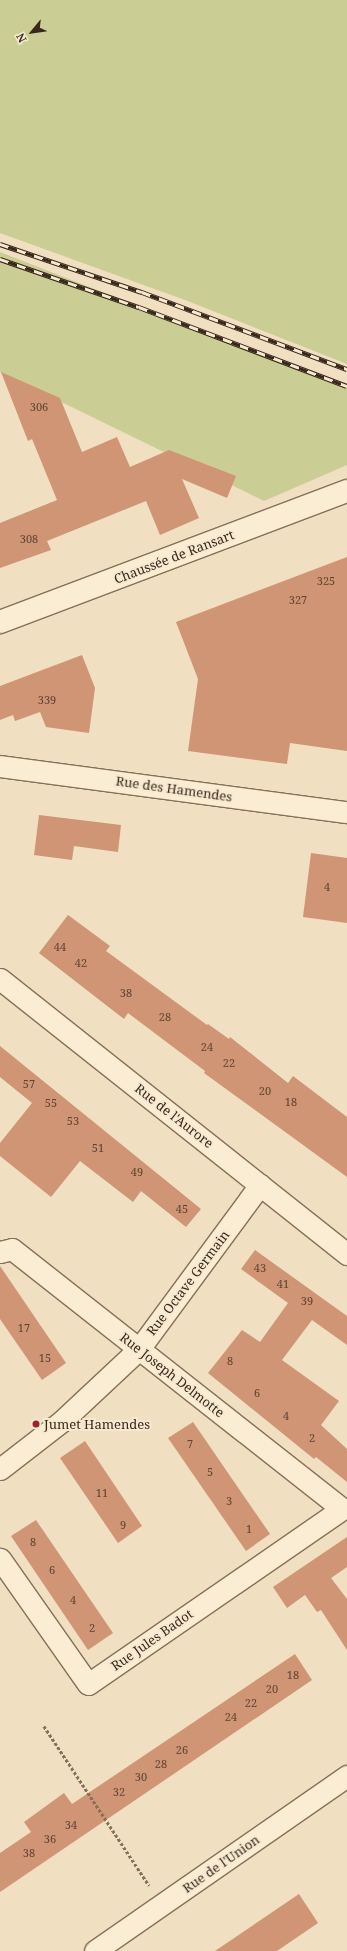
<!DOCTYPE html>
<html>
<head>
<meta charset="utf-8">
<style>
	body { margin:0 }
	#map { position:relative; width:347px; height:1951px; overflow:hidden; background:#f0dfc0; font-family:"Noto Serif",serif }
	div>[style] { position:absolute }
	.green>* { inset:0; background:#cace94 }
	.building>* { inset:0; background:#cf9574 }
	.path>* { height:2.5px; margin-top:-1.25px; transform-origin:0; background:repeating-linear-gradient(90deg,#896f57 0 3px,transparent 0 5px) }
	.roads { filter:drop-shadow(1px 0 #896f57) drop-shadow(-1px 0 #896f57) drop-shadow(0 1px #896f57) drop-shadow(0 -1px #896f57) }
	.minor>* { height:21px; margin:-10.5px; padding:0 10.5px; transform-origin:10.5px; border-radius:10.5px; background:#faedd3 }
	.secondary>* { height:22px; margin:-11px; padding:0 11px; transform-origin:11px; border-radius:11px; background:#faedd3 }
	.rail>* { height:4.5px; margin-top:-2.25px; transform-origin:0; background:repeating-linear-gradient(90deg,#f7e9d0 0 9px,#38281c 0 18px); box-sizing:border-box; border-block:1px solid #38281c }
	.dots>* { width:11px; height:11px; translate:-50% -50%; box-sizing:border-box; border:2px solid #f7e9d0; border-radius:50% }
	span { translate:-50% -50%; white-space:nowrap; text-align:center; line-height:1.15; -webkit-text-stroke:4px #f7e9d0; paint-order:stroke }
	.number-label { font-size:11px; color:#5e4332 }
	.number-label span { -webkit-text-stroke-width:0 }
	.street-label { font-size:13px; color:#38281c }
	.poi-label { font-size:13px; color:#38281c }
	.left { translate:0 -50%; text-align:left }
	.north { position:absolute; left:12px; top:12px; width:40px; height:40px; -webkit-text-stroke:3px #f7e9d0; paint-order:stroke; rotate:241deg; font-size:11px; font-weight:700; line-height:16px; text-align:center; color:#38281c }
	.north::after { content:''; display:block; margin:auto; width:14px; height:18px; background:#38281c; clip-path:polygon(50% 0,100% 100%,50% 72%,0 100%) }
</style>
</head>
<body>
<div id="map">
	<div class="green">
		<i style="clip-path:polygon(0 0,347px 0,347px 364px,185px 300px,0 233px)"></i>
		<i style="clip-path:polygon(0 252px,347px 388px,347px 465px,264px 501px,0 372px)"></i>
	</div>
	<div class="building">
		<i style="clip-path:polygon(1px 372px,60px 398px,82px 452px,117px 437px,130px 467px,169px 450px,236px 476px,227px 498px,182px 479px,199px 518px,160px 535px,146px 501px,47px 541px,51px 550px,0 568px,0 523px,57px 500px,32px 439px,28px 441px)"></i>
		<i style="clip-path:polygon(347px 557px,347px 751px,290px 743px,287px 764px,188px 751px,198px 679px,176px 622px)"></i>
		<i style="clip-path:polygon(82px 655px,95px 688px,89px 733px,46px 727px,40px 712px,15px 721px,13px 715px,0 720px,0 686px)"></i>
		<i style="clip-path:polygon(39px 815px,121px 825px,118px 852px,74px 846px,72px 860px,34px 855px)"></i>
		<i style="clip-path:polygon(311px 853px,347px 858px,347px 923px,303px 917px)"></i>
		<i style="clip-path:polygon(68px 915px,110px 946px,106px 951px,207px 1025px,208px 1024px,229px 1039px,230px 1037px,288px 1083px,293px 1076px,347px 1117px,347px 1177px,204px 1073px,205px 1071px,128px 1013px,124px 1019px,39px 953px)"></i>
		<i style="clip-path:polygon(0 1046px,201px 1209px,186px 1227px,141px 1191px,133px 1202px,80px 1161px,51px 1197px,0 1156px,0 1143px,32px 1103px,0 1077px)"></i>
		<i style="clip-path:polygon(255px 1250px,347px 1316px,347px 1345px,312px 1320px,282px 1360px,339px 1401px,321px 1425px,347px 1449px,347px 1482px,316px 1457px,314px 1459px,208px 1373px,242px 1330px,260px 1342px,288px 1303px,241px 1269px)"></i>
		<i style="clip-path:polygon(0 1266px,66px 1363px,42px 1380px,0 1319px)"></i>
		<i style="clip-path:polygon(193px 1422px,270px 1534px,246px 1551px,168px 1438px)"></i>
		<i style="clip-path:polygon(85px 1441px,142px 1526px,118px 1543px,60px 1458px)"></i>
		<i style="clip-path:polygon(36px 1520px,113px 1633px,88px 1650px,11px 1536px)"></i>
		<i style="clip-path:polygon(347px 1537px,347px 1567px,331px 1578px,347px 1599px,347px 1650px,321px 1610px,317px 1612px,305px 1595px,287px 1608px,273px 1587px)"></i>
		<i style="clip-path:polygon(295px 1654px,312px 1680px,0 1892px,0 1853px,31px 1832px,24px 1822px,64px 1793px,72px 1804px)"></i>
		<i style="clip-path:polygon(299px 1894px,318px 1923px,277px 1951px,215px 1951px)"></i>
	</div>
	<div class="path">
		<i style="left:44px;top:1726px;width:191px;rotate:56.6deg"></i>
	</div>
	<div class="roads">
		<div class="minor">
			<i style="left:0;top:766px;width:350px;rotate:7.6deg"></i>
			<i style="left:0;top:979px;width:443px;rotate:38.4deg"></i>
			<i style="left:0;top:1252px;width:12px;rotate:-14deg"></i>
			<i style="left:12px;top:1249px;width:420px;rotate:38.2deg"></i>
			<i style="left:342px;top:1509px;width:308px;rotate:145.4deg"></i>
			<i style="left:88px;top:1684px;width:153px;rotate:-125.1deg"></i>
			<i style="left:0;top:1469px;width:78px;rotate:-37.7deg"></i>
			<i style="left:62px;top:1421px;width:105px;rotate:-43.1deg"></i>
			<i style="left:139px;top:1349px;width:204px;rotate:-53.6deg"></i>
			<i style="left:95px;top:1951px;width:307px;rotate:-34.8deg"></i>
		</div>
		<div class="secondary">
			<i style="left:0;top:622px;width:371px;rotate:-20.7deg"></i>
		</div>
	</div>
	<div class="rail">
		<i style="left:0;top:244px;width:150px;rotate:18.7deg"></i>
		<i style="left:142px;top:292px;width:219px;rotate:20.6deg"></i>
		<i style="left:0;top:259px;width:147px;rotate:19.1deg"></i>
		<i style="left:139px;top:307px;width:222px;rotate:20.8deg"></i>
	</div>
	<div class="dots">
		<i style="left:36px;top:1424px;background:#9b252c"></i>
	</div>
	<div class="number-label">
		<span style="left:39px;top:407px">306</span>
		<span style="left:29px;top:539px">308</span>
		<span style="left:326px;top:581px">325</span>
		<span style="left:298px;top:600px">327</span>
		<span style="left:47px;top:700px">339</span>
		<span style="left:327px;top:887px">4</span>
		<span style="left:60px;top:947px">44</span>
		<span style="left:81px;top:963px">42</span>
		<span style="left:126px;top:993px">38</span>
		<span style="left:165px;top:1017px">28</span>
		<span style="left:207px;top:1047px">24</span>
		<span style="left:229px;top:1063px">22</span>
		<span style="left:29px;top:1084px">57</span>
		<span style="left:265px;top:1091px">20</span>
		<span style="left:291px;top:1102px">18</span>
		<span style="left:51px;top:1103px">55</span>
		<span style="left:73px;top:1121px">53</span>
		<span style="left:98px;top:1148px">51</span>
		<span style="left:137px;top:1172px">49</span>
		<span style="left:182px;top:1209px">45</span>
		<span style="left:260px;top:1268px">43</span>
		<span style="left:283px;top:1284px">41</span>
		<span style="left:307px;top:1301px">39</span>
		<span style="left:24px;top:1328px">17</span>
		<span style="left:45px;top:1358px">15</span>
		<span style="left:230px;top:1361px">8</span>
		<span style="left:257px;top:1393px">6</span>
		<span style="left:286px;top:1416px">4</span>
		<span style="left:312px;top:1438px">2</span>
		<span style="left:190px;top:1444px">7</span>
		<span style="left:210px;top:1472px">5</span>
		<span style="left:102px;top:1493px">11</span>
		<span style="left:229px;top:1501px">3</span>
		<span style="left:123px;top:1525px">9</span>
		<span style="left:249px;top:1529px">1</span>
		<span style="left:33px;top:1542px">8</span>
		<span style="left:52px;top:1570px">6</span>
		<span style="left:73px;top:1600px">4</span>
		<span style="left:92px;top:1628px">2</span>
		<span style="left:293px;top:1675px">18</span>
		<span style="left:272px;top:1689px">20</span>
		<span style="left:251px;top:1703px">22</span>
		<span style="left:231px;top:1717px">24</span>
		<span style="left:182px;top:1750px">26</span>
		<span style="left:161px;top:1764px">28</span>
		<span style="left:141px;top:1777px">30</span>
		<span style="left:119px;top:1792px">32</span>
		<span style="left:71px;top:1825px">34</span>
		<span style="left:50px;top:1839px">36</span>
		<span style="left:29px;top:1853px">38</span>
	</div>
	<div class="street-label">
		<span style="left:174px;top:557px;rotate:-21deg">Chaussée de Ransart</span>
		<span style="left:174px;top:789px;rotate:8deg">Rue des Hamendes</span>
		<span style="left:174px;top:1116px;rotate:38deg">Rue de l'Aurore</span>
		<span style="left:188px;top:1283px;rotate:-53deg">Rue Octave Germain</span>
		<span style="left:172px;top:1375px;rotate:38deg">Rue Joseph Delmotte</span>
		<span style="left:152px;top:1640px;rotate:-35deg">Rue Jules Badot</span>
		<span style="left:221px;top:1864px;rotate:-35deg">Rue de l'Union</span>
	</div>
	<div class="poi-label">
		<span class="left" style="left:44px;top:1424px">Jumet Hamendes</span>
	</div>
	<div class="north">N</div>
</div>
</body>
</html>
